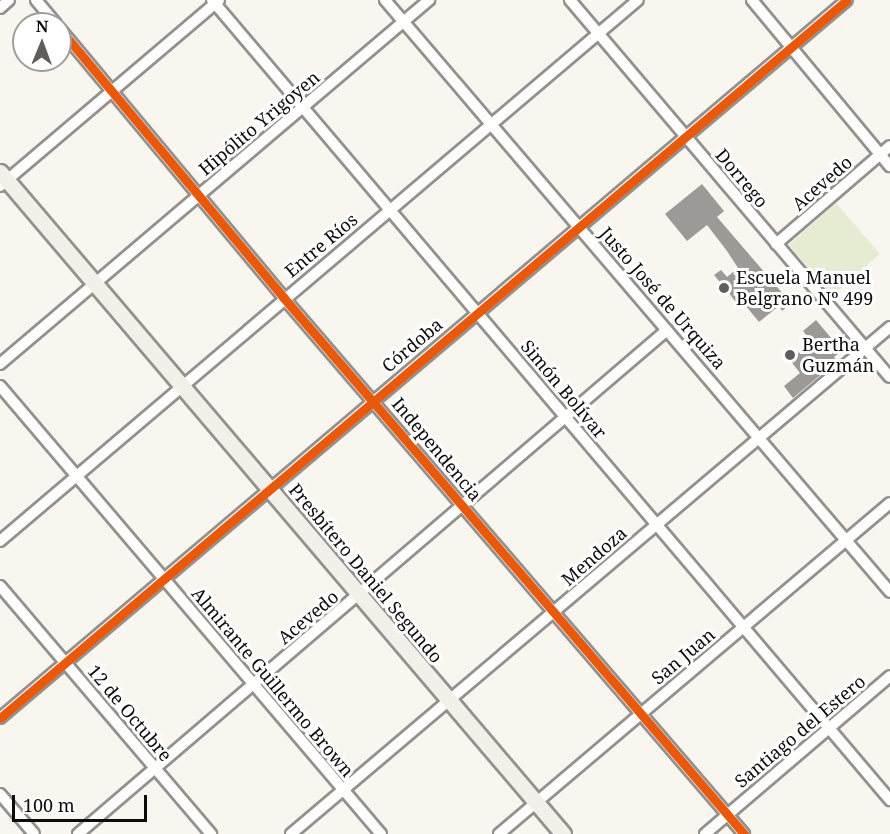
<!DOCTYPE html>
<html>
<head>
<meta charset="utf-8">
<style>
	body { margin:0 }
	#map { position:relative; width:890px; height:834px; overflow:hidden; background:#f9f6f0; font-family:"Noto Serif",serif }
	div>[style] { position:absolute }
	.green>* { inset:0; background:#e6ecd2 }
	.building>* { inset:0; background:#9c9996 }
	.roads { filter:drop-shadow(2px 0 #93918f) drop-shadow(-2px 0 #93918f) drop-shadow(0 2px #93918f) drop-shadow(0 -2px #93918f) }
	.street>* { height:10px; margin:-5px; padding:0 5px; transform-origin:5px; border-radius:5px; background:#fefefd }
	.secondary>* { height:15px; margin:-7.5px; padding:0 7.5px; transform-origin:7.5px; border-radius:7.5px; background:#f3f0e9 }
	.cycleway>* { height:9px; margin:-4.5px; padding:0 4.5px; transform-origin:4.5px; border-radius:4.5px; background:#e8590c }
	.dots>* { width:16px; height:16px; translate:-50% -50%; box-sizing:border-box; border:3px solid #fff; border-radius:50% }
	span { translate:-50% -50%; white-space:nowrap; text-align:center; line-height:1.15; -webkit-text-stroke:6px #fff; paint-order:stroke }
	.street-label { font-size:18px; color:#0c0c0c }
	.poi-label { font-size:18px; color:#0c0c0c }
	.left { translate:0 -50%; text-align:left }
	.north { position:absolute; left:12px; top:12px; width:60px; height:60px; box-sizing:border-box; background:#fff; border:2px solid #9e9e9e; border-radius:50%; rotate:1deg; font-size:16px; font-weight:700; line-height:24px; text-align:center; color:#0c0c0c }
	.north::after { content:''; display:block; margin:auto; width:21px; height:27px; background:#5f5e5c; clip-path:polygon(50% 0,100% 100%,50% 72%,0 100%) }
	.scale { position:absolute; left:12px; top:795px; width:135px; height:27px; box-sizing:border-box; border:3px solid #0c0c0c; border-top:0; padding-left:8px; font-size:18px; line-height:21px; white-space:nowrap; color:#0c0c0c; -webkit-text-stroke:4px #fff; paint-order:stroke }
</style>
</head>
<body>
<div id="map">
	<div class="green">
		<i style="clip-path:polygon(836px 203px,880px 254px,832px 296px,789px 245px)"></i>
	</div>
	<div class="building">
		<i style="clip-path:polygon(702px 184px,724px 211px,717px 217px,784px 295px,789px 305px,782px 311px,779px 306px,759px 322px,741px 300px,737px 304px,729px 293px,720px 295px,723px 286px,714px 275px,721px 270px,727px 277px,738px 268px,727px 251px,707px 225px,687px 241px,665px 214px)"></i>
		<i style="clip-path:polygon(816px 320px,842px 351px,834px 357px,837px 361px,793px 398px,784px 386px,800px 373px,790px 360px,812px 342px,803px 331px)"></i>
	</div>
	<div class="roads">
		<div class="street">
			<i style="left:36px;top:0;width:31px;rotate:50deg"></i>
			<i style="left:212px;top:0;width:1049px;rotate:49.72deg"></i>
			<i style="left:385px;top:0;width:778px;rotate:49.53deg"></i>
			<i style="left:570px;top:0;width:494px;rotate:49.7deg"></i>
			<i style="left:752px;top:0;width:216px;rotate:50.3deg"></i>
			<i style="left:0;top:8px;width:12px;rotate:-42deg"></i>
			<i style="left:60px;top:29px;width:349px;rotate:50.2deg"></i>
			<i style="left:283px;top:297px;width:708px;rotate:49.35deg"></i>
			<i style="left:0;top:186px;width:287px;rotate:-40.3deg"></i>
			<i style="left:776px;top:244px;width:150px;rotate:-40.7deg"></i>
			<i style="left:0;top:364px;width:563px;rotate:-40.31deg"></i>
			<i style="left:0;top:386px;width:588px;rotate:49.62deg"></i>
			<i style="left:0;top:541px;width:836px;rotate:-40.3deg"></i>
			<i style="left:0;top:586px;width:326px;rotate:49.6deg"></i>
			<i style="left:0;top:718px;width:1110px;rotate:-40.29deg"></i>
			<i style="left:0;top:794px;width:52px;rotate:49.6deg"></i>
			<i style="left:78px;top:834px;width:775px;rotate:-40.55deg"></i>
			<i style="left:291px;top:834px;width:785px;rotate:-40.24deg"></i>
			<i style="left:499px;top:834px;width:512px;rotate:-40.25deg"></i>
			<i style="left:705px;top:834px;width:243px;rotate:-40.5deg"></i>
		</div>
		<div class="secondary">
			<i style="left:0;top:172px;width:869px;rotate:49.62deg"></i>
		</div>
	</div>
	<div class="cycleway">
		<i style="left:60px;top:29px;width:349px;rotate:50.2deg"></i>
		<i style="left:283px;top:297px;width:708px;rotate:49.35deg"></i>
		<i style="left:0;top:718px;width:1110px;rotate:-40.29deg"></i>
	</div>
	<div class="dots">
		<i style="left:724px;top:288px;background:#5f5e5c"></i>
		<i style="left:790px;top:355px;background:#5f5e5c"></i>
	</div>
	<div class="street-label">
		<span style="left:259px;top:123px;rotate:-40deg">Hipólito Yrigoyen</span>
		<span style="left:742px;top:178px;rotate:50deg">Dorrego</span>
		<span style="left:822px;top:183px;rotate:-41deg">Acevedo</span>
		<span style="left:321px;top:245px;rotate:-40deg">Entre Ríos</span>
		<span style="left:663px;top:298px;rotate:49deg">Justo José de Urquiza</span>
		<span style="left:412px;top:345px;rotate:-40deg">Córdoba</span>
		<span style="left:564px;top:389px;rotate:50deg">Simón Bolívar</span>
		<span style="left:437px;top:449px;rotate:50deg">Independencia</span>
		<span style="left:594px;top:556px;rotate:-41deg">Mendoza</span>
		<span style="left:366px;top:573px;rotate:50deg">Presbítero Daniel Segundo</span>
		<span style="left:308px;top:617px;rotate:-40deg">Acevedo</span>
		<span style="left:683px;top:656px;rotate:-40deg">San Juan</span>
		<span style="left:273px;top:682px;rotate:50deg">Almirante Guillermo Brown</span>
		<span style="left:130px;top:713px;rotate:50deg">12 de Octubre</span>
		<span style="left:800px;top:731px;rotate:-40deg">Santiago del Estero</span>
	</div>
	<div class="poi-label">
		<span class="left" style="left:736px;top:288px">Escuela Manuel<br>Belgrano Nº 499</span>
		<span class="left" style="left:802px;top:355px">Bertha<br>Guzmán</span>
	</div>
	<div class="north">N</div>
	<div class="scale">100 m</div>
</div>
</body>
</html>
